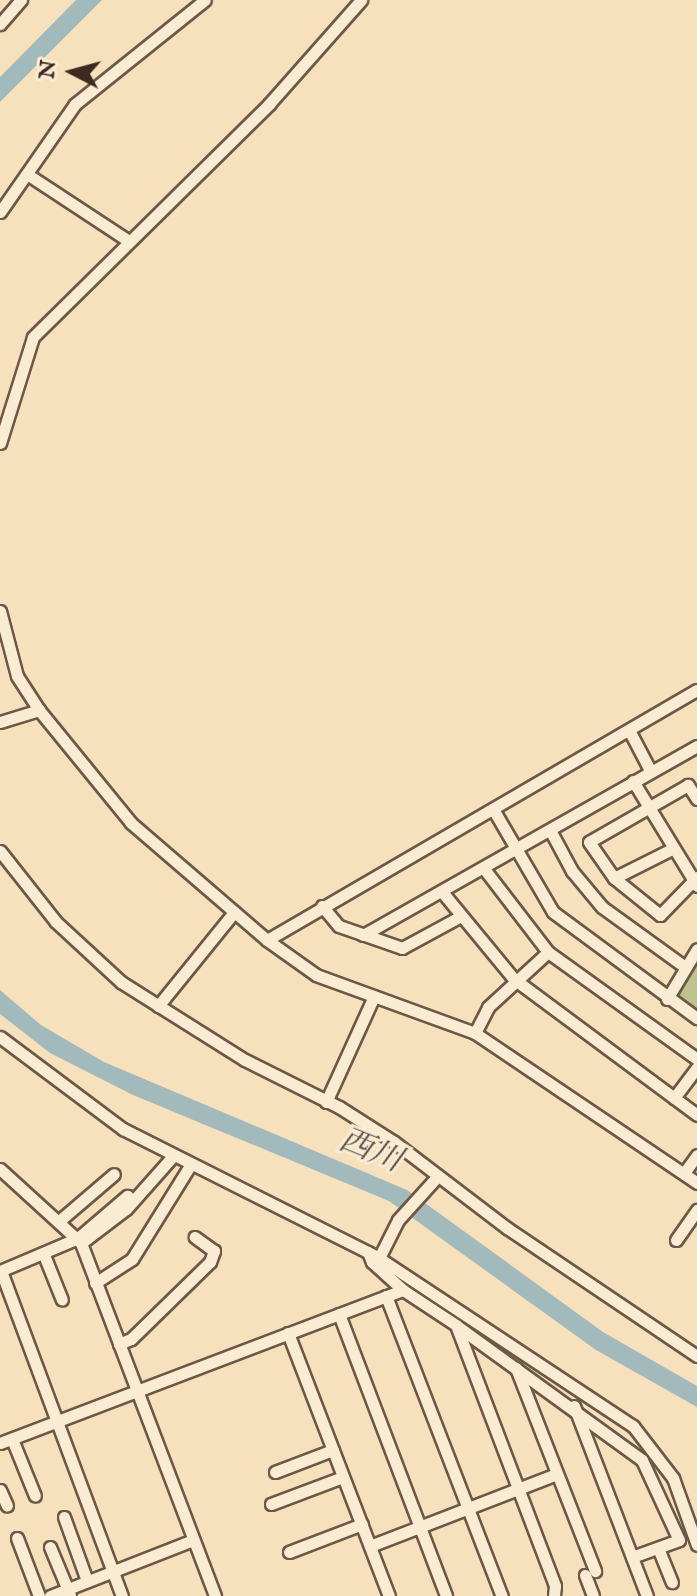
<!DOCTYPE html>
<html>
<head>
<meta charset="utf-8">
<style>
	body { margin:0 }
	#map { position:relative; width:697px; height:1596px; overflow:hidden; background:#f7e1bc; font-family:"IM FELL English","Noto Serif JP",serif }
	div>[style] { position:absolute }
	.green>* { inset:0; background:#bec28f }
	.water>* { inset:0; background:#a3babc }
	.roads { filter:drop-shadow(2px 0 #6d5848) drop-shadow(-2px 0 #6d5848) drop-shadow(0 2px #6d5848) drop-shadow(0 -2px #6d5848) }
	.minor>* { height:11px; margin:-5.5px; padding:0 5.5px; transform-origin:5.5px; border-radius:5.5px; background:#faecd3 }
	span { translate:-50% -50%; white-space:nowrap; text-align:center; line-height:1.15; -webkit-text-stroke:6px #faecd3; paint-order:stroke }
	.water-label { font-size:32px; color:#584e48; font-style:italic }
	.north { position:absolute; left:32px; top:32px; width:80px; height:80px; -webkit-text-stroke:6px #faecd3; paint-order:stroke; rotate:276deg; font-size:22px; font-weight:700; line-height:32px; text-align:center; color:#3f2a21 }
	.north::after { content:''; display:block; margin:auto; width:28px; height:36px; background:#3f2a21; clip-path:polygon(50% 0,100% 100%,50% 72%,0 100%) }
</style>
</head>
<body>
<div id="map">
	<div class="green">
		<i style="clip-path:polygon(697px 962px,697px 1011px,678px 998px,678px 987px)"></i>
	</div>
	<div class="water">
		<i style="clip-path:polygon(76px 0,102px 0,0 102px,0 77px)"></i>
		<i style="clip-path:polygon(0 990px,41px 1025px,104px 1062px,407px 1190px,603px 1332px,697px 1386px,697px 1407px,596px 1350px,389px 1201px,133px 1095px,50px 1053px,0 1014px)"></i>
	</div>
	<div class="roads">
		<div class="minor">
			<i style="left:0;top:24px;width:32px;rotate:-49deg"></i>
			<i style="left:30px;top:176px;width:118px;rotate:33.3deg"></i>
			<i style="left:0;top:212px;width:131px;rotate:-55.2deg"></i>
			<i style="left:75px;top:104px;width:166px;rotate:-38.7deg"></i>
			<i style="left:0;top:443px;width:111px;rotate:-72.7deg"></i>
			<i style="left:33px;top:337px;width:332px;rotate:-44.6deg"></i>
			<i style="left:269px;top:104px;width:139px;rotate:-48.5deg"></i>
			<i style="left:0;top:611px;width:67px;rotate:75.3deg"></i>
			<i style="left:17px;top:676px;width:40px;rotate:57.1deg"></i>
			<i style="left:39px;top:710px;width:146px;rotate:50.8deg"></i>
			<i style="left:131px;top:823px;width:179px;rotate:40.7deg"></i>
			<i style="left:267px;top:940px;width:60px;rotate:35.5deg"></i>
			<i style="left:316px;top:975px;width:169px;rotate:20deg"></i>
			<i style="left:475px;top:1033px;width:268px;rotate:34deg"></i>
			<i style="left:0;top:722px;width:41px;rotate:-17.1deg"></i>
			<i style="left:629px;top:730px;width:47px;rotate:62.4deg"></i>
			<i style="left:633px;top:781px;width:123px;rotate:58.6deg"></i>
			<i style="left:697px;top:799px;width:17px;rotate:-123deg"></i>
			<i style="left:688px;top:785px;width:114px;rotate:150.1deg"></i>
			<i style="left:589px;top:842px;width:44px;rotate:55.2deg"></i>
			<i style="left:614px;top:878px;width:59px;rotate:38.8deg"></i>
			<i style="left:660px;top:915px;width:53px;rotate:-45.8deg"></i>
			<i style="left:493px;top:809px;width:119px;rotate:59.8deg"></i>
			<i style="left:553px;top:912px;width:179px;rotate:36.4deg"></i>
			<i style="left:550px;top:830px;width:47px;rotate:61.8deg"></i>
			<i style="left:572px;top:871px;width:47px;rotate:50.2deg"></i>
			<i style="left:602px;top:907px;width:102px;rotate:35.9deg"></i>
			<i style="left:0;top:851px;width:90px;rotate:51.7deg"></i>
			<i style="left:56px;top:922px;width:88px;rotate:42.7deg"></i>
			<i style="left:121px;top:982px;width:146px;rotate:32.2deg"></i>
			<i style="left:245px;top:1060px;width:105px;rotate:26.6deg"></i>
			<i style="left:339px;top:1107px;width:65px;rotate:32.5deg"></i>
			<i style="left:394px;top:1142px;width:142px;rotate:37.3deg"></i>
			<i style="left:507px;top:1228px;width:229px;rotate:34deg"></i>
			<i style="left:485px;top:870px;width:103px;rotate:52.5deg"></i>
			<i style="left:548px;top:952px;width:183px;rotate:35.7deg"></i>
			<i style="left:614px;top:878px;width:65px;rotate:-26.6deg"></i>
			<i style="left:443px;top:893px;width:112px;rotate:50.5deg"></i>
			<i style="left:514px;top:979px;width:228px;rotate:36.6deg"></i>
			<i style="left:322px;top:906px;width:26px;rotate:50deg"></i>
			<i style="left:339px;top:926px;width:67px;rotate:19.2deg"></i>
			<i style="left:402px;top:948px;width:65px;rotate:-28.5deg"></i>
			<i style="left:363px;top:935px;width:384px;rotate:-29.5deg"></i>
			<i style="left:267px;top:940px;width:497px;rotate:-30.2deg"></i>
			<i style="left:667px;top:999px;width:58px;rotate:-59deg"></i>
			<i style="left:158px;top:1006px;width:121px;rotate:-51deg"></i>
			<i style="left:475px;top:1033px;width:29px;rotate:-63deg"></i>
			<i style="left:488px;top:1007px;width:81px;rotate:-42.5deg"></i>
			<i style="left:0;top:1037px;width:154px;rotate:36.8deg"></i>
			<i style="left:123px;top:1129px;width:287px;rotate:26.7deg"></i>
			<i style="left:379px;top:1258px;width:305px;rotate:33.5deg"></i>
			<i style="left:633px;top:1426px;width:66px;rotate:52.4deg"></i>
			<i style="left:673px;top:1478px;width:71px;rotate:70.3deg"></i>
			<i style="left:674px;top:1098px;width:38px;rotate:-53deg"></i>
			<i style="left:326px;top:1102px;width:116px;rotate:-65.6deg"></i>
			<i style="left:0;top:1169px;width:110px;rotate:42.4deg"></i>
			<i style="left:81px;top:1243px;width:378px;rotate:69.2deg"></i>
			<i style="left:684px;top:1173px;width:22px;rotate:-54deg"></i>
			<i style="left:59px;top:1221px;width:72px;rotate:-40.5deg"></i>
			<i style="left:676px;top:1240px;width:37px;rotate:-55deg"></i>
			<i style="left:81px;top:1243px;width:56px;rotate:-37.1deg"></i>
			<i style="left:126px;top:1209px;width:71px;rotate:-48.4deg"></i>
			<i style="left:368px;top:1252px;width:11px;rotate:68deg"></i>
			<i style="left:372px;top:1262px;width:42px;rotate:42.1deg"></i>
			<i style="left:403px;top:1290px;width:64px;rotate:33.4deg"></i>
			<i style="left:456px;top:1325px;width:279px;rotate:69.2deg"></i>
			<i style="left:555px;top:1586px;width:10px;rotate:96deg"></i>
			<i style="left:44px;top:1255px;width:48px;rotate:68.2deg"></i>
			<i style="left:379px;top:1258px;width:42px;rotate:-63.4deg"></i>
			<i style="left:398px;top:1220px;width:57px;rotate:-47.9deg"></i>
			<i style="left:0;top:1271px;width:85px;rotate:-22.9deg"></i>
			<i style="left:78px;top:1238px;width:65px;rotate:-40.6deg"></i>
			<i style="left:1px;top:1271px;width:347px;rotate:69.6deg"></i>
			<i style="left:95px;top:1283px;width:44px;rotate:-33deg"></i>
			<i style="left:132px;top:1259px;width:112px;rotate:-58.2deg"></i>
			<i style="left:386px;top:1296px;width:322px;rotate:68.9deg"></i>
			<i style="left:339px;top:1314px;width:302px;rotate:69.2deg"></i>
			<i style="left:457px;top:1326px;width:228px;rotate:35.9deg"></i>
			<i style="left:642px;top:1460px;width:88px;rotate:65.2deg"></i>
			<i style="left:679px;top:1540px;width:50px;rotate:160.1deg"></i>
			<i style="left:288px;top:1333px;width:282px;rotate:69deg"></i>
			<i style="left:119px;top:1344px;width:13px;rotate:-23deg"></i>
			<i style="left:131px;top:1339px;width:110px;rotate:-44.3deg"></i>
			<i style="left:210px;top:1262px;width:12px;rotate:-70deg"></i>
			<i style="left:214px;top:1251px;width:24px;rotate:-144deg"></i>
			<i style="left:516px;top:1368px;width:218px;rotate:68.7deg"></i>
			<i style="left:574px;top:1406px;width:204px;rotate:69deg"></i>
			<i style="left:12px;top:1439px;width:61px;rotate:68deg"></i>
			<i style="left:0;top:1443px;width:431px;rotate:-20.8deg"></i>
			<i style="left:275px;top:1472px;width:62px;rotate:-20.8deg"></i>
			<i style="left:0;top:1490px;width:17px;rotate:66deg"></i>
			<i style="left:271px;top:1504px;width:77px;rotate:-20.6deg"></i>
			<i style="left:64px;top:1517px;width:68px;rotate:70.2deg"></i>
			<i style="left:17px;top:1538px;width:62px;rotate:69.2deg"></i>
			<i style="left:370px;top:1546px;width:200px;rotate:-21.1deg"></i>
			<i style="left:50px;top:1547px;width:52px;rotate:67.4deg"></i>
			<i style="left:658px;top:1548px;width:37px;rotate:68deg"></i>
			<i style="left:289px;top:1552px;width:78px;rotate:-21deg"></i>
			<i style="left:585px;top:1575px;width:22px;rotate:69deg"></i>
			<i style="left:50px;top:1596px;width:154px;rotate:-21.4deg"></i>
		</div>
	</div>
	<div class="water-label">
		<span style="left:370px;top:1152px;rotate:22deg">西川</span>
	</div>
	<div class="north">N</div>
</div>
</body>
</html>
